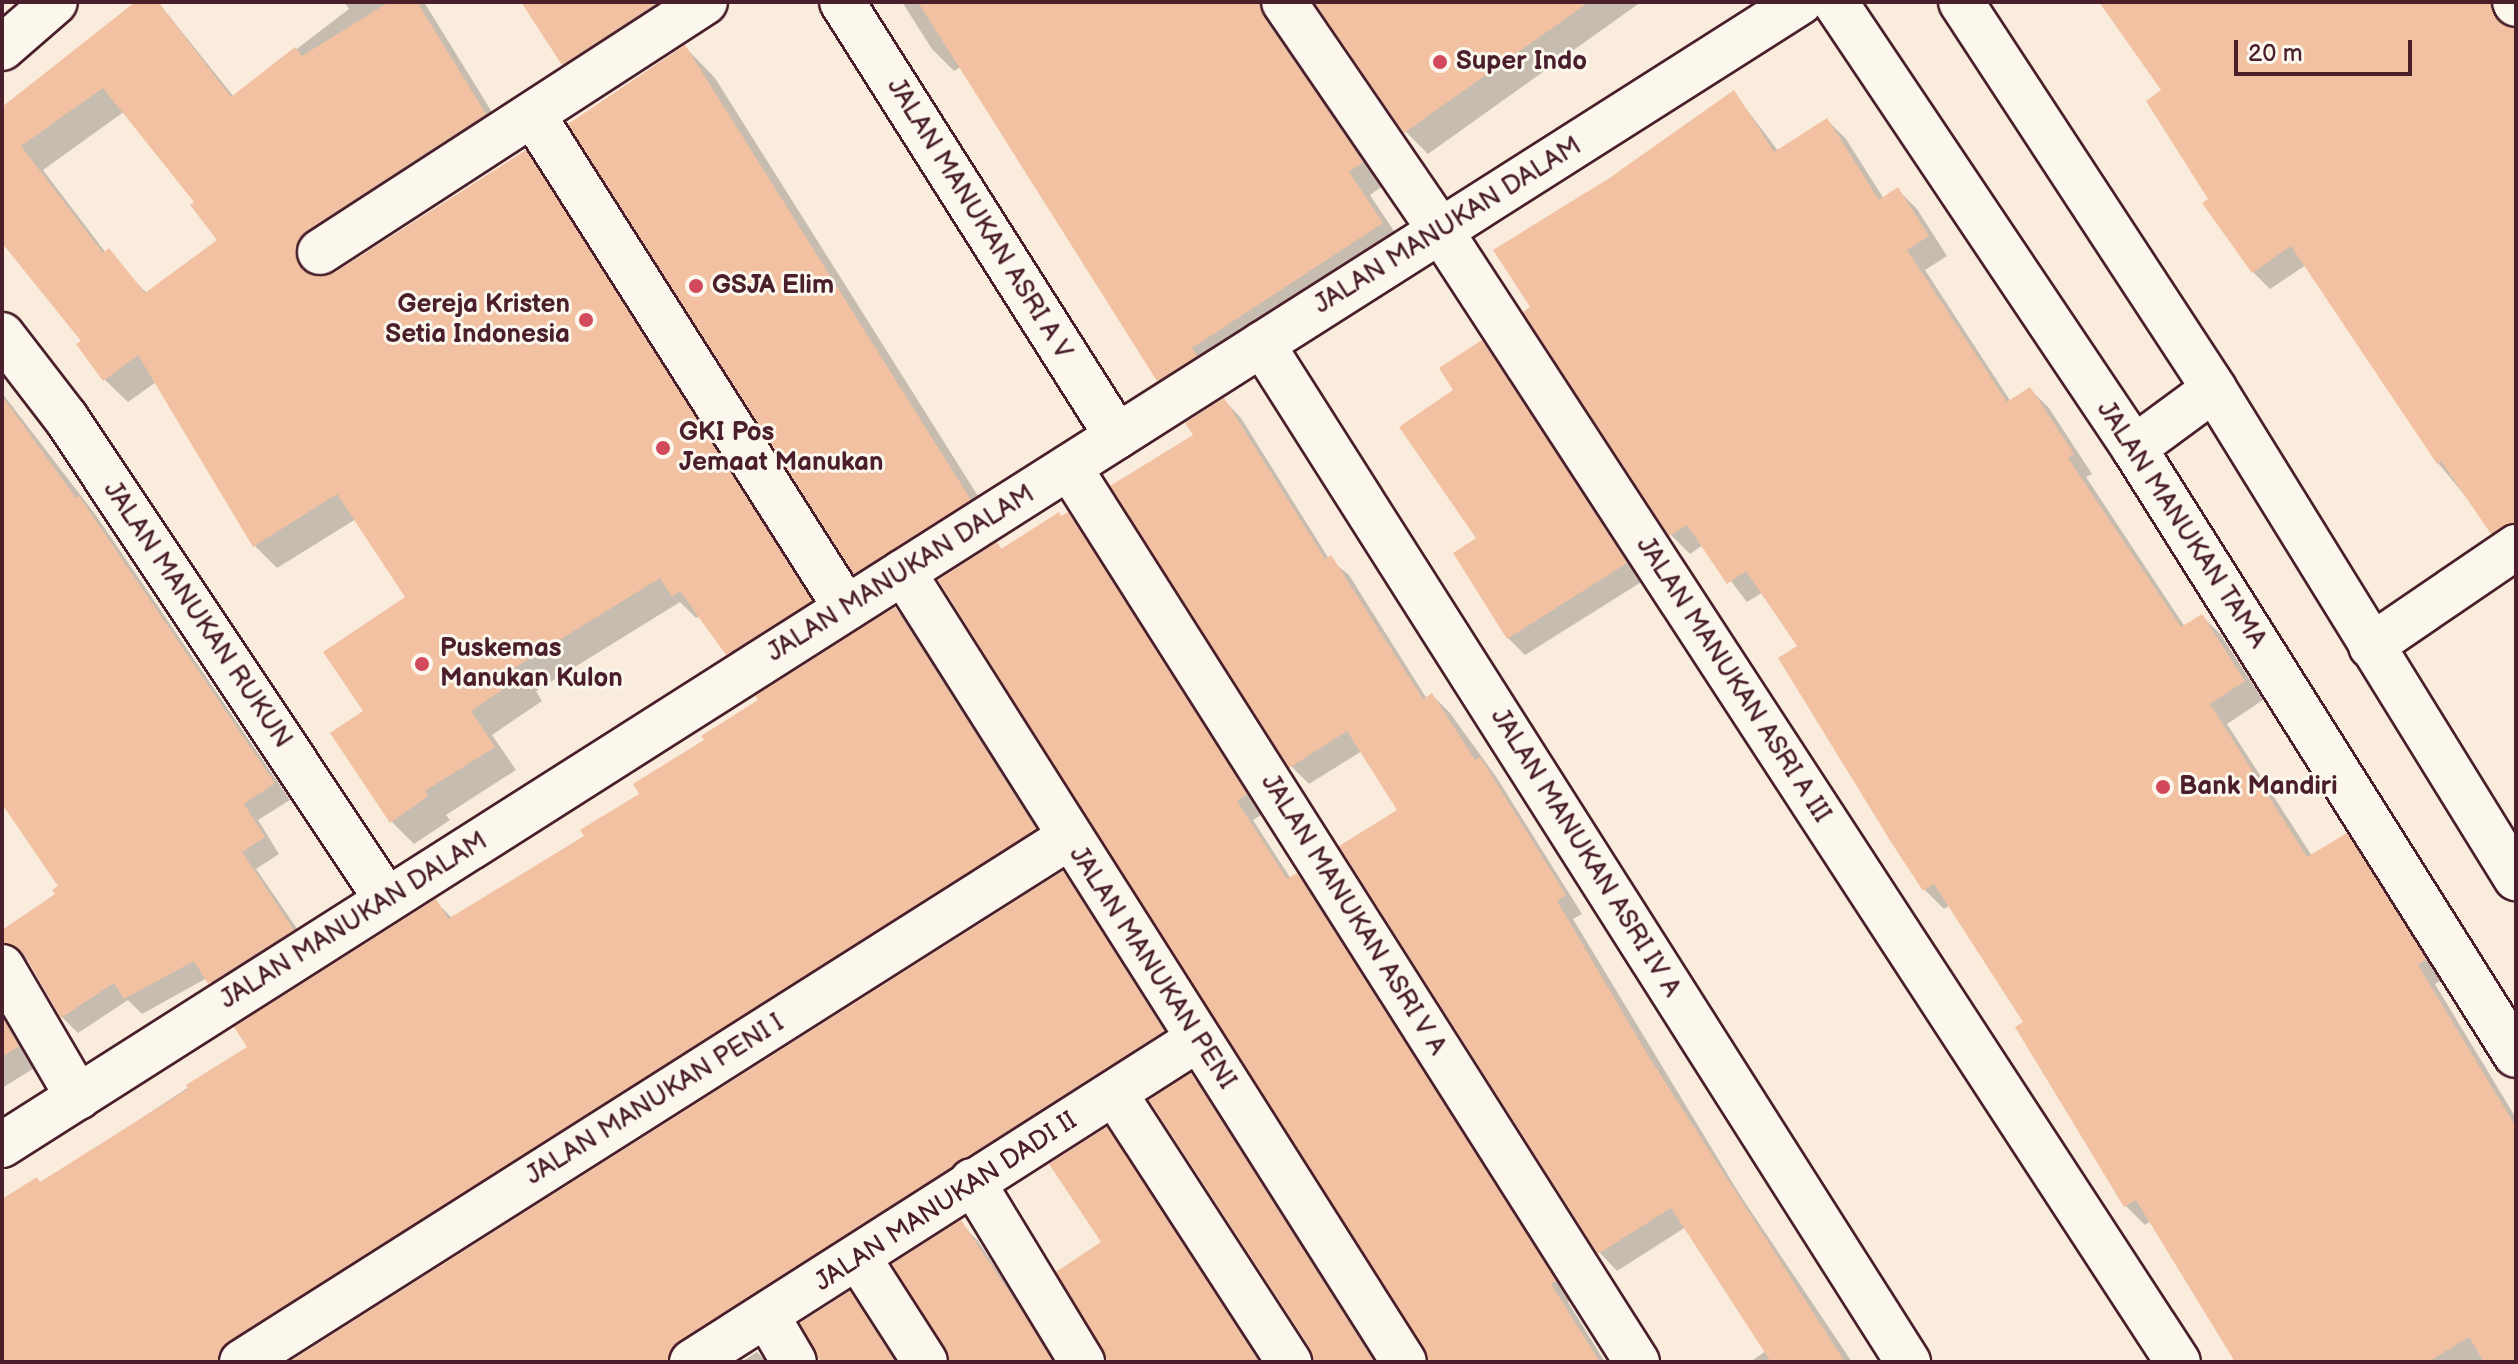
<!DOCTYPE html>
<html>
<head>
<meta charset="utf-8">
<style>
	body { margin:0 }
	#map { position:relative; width:2518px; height:1364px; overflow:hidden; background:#f9ecdd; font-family:"Balsamiq Sans",sans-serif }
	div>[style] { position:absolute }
	.shadow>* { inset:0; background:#0003 }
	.building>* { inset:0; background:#f2c1a2 }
	.roads { filter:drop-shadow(2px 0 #4a1f2b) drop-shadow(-2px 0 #4a1f2b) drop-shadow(0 2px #4a1f2b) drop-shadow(0 -2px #4a1f2b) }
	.minor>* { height:44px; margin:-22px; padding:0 22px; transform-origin:22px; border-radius:22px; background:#fbf7ec }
	.dots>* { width:22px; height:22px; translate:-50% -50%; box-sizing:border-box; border:4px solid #fbf7ec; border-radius:50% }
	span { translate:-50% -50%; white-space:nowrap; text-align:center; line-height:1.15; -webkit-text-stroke:6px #fbf7ec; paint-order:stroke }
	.poi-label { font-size:26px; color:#4a1f2b; font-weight:700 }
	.left { translate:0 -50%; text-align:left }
	.right { translate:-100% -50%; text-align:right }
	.street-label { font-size:26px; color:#4a1f2b }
	.frame { position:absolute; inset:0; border:4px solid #4a1f2b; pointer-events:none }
	.scale { position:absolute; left:2234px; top:40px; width:178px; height:36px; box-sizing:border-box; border:4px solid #4a1f2b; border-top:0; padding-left:10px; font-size:24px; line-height:28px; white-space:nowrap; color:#4a1f2b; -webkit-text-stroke:6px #fbf7ec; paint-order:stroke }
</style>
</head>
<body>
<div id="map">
	<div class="shadow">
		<i style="clip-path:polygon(evenodd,136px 2px,158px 2px,234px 97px,349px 9px,344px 2px,424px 2px,508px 138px,320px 265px,320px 276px,334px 275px,525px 153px,548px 176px,833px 624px,750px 677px,700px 616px,696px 618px,680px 602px,536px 691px,542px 701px,492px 735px,516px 770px,446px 815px,450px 820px,414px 844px,391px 821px,366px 711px,408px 597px,356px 519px,277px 568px,255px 546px,156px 382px,128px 402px,105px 380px,84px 341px,2px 240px,2px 109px,136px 2px,125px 111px,197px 202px,219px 241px,148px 294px,106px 253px,43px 170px,125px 111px)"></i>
		<i style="clip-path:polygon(523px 2px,695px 2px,586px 86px,564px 64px)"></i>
		<i style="clip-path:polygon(902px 2px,1296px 2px,1384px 185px,1370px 195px,1404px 246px,1181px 402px,1159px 380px,962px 66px,954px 71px,932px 49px)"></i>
		<i style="clip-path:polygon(1314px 2px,1641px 2px,1428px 154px,1406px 132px)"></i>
		<i style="clip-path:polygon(2102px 2px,2510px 2px,2507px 18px,2509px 28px,2516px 29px,2516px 540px,2507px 546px,2438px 463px,2306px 265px,2270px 289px,2253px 272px,2210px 200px,2164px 91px)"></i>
		<i style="clip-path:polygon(685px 47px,715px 78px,1000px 531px,886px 603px,855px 573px)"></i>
		<i style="clip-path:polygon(1734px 93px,1779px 152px,1827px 120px,1846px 139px,1884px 199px,1898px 190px,1917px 209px,1947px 256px,1925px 270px,2011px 402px,2030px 389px,2049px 408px,2092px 474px,2086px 477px,2185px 627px,2202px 616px,2221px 635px,2263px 700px,2227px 724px,2312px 856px,2346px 835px,2365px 854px,2444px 979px,2435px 984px,2516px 1118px,2516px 1362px,2237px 1362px,2151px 1221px,2145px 1225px,2126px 1206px,2025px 1023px,1950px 905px,1944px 909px,1925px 890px,1780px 659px,1800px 646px,1763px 592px,1747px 602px,1703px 545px,1690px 554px,1671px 535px,1533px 308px,1609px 181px)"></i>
		<i style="clip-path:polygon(1481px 342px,1499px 359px,1643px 581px,1525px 655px,1508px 638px,1479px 538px,1456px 390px)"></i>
		<i style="clip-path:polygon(2px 393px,95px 514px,290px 800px,258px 820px,279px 854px,256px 869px,309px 946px,226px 999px,207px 978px,142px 1014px,128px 1000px,78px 1033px,62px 1017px,29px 960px,2px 965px,2px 932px,58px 895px,61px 886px,2px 776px)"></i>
		<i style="clip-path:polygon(1224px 400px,1241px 418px,1329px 559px,1349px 575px,1427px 699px,1432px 695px,1450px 713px,1497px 778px,1582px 914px,1573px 919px,1740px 1195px,1852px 1362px,1750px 1362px,1766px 1351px,1686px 1227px,1617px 1271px,1600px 1253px,1400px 811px,1362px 751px,1309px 784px,1291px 766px,1196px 435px)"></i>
		<i style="clip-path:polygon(1068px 515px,1086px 533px,1264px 813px,1253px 820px,1291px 879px,1297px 876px,1315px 894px,1572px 1299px,1568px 1302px,1605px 1362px,1431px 1362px,997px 545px,1003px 550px)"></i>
		<i style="clip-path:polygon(895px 609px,913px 627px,1053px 847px,244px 1362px,2px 1362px,2px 1200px,41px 1184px,250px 1047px,435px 901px,453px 919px,586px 837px,707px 741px)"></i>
		<i style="clip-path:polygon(1063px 873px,1081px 891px,1181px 1049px,694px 1362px,292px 1362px)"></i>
		<i style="clip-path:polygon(2px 1008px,36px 1067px,2px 1088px)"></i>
		<i style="clip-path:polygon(1191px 1076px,1209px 1094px,1379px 1362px,1313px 1362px,1312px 1348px)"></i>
		<i style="clip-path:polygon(1106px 1130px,1124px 1147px,1264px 1362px,1106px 1362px)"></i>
		<i style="clip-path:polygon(960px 1223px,978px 1241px,1057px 1362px,949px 1362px)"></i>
		<i style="clip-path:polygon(850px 1294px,867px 1311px,900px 1362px,821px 1362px)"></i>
		<i style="clip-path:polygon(757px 1352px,767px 1362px,741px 1362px)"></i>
	</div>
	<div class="building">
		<i style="clip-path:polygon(evenodd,135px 2px,158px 2px,231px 97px,295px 47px,302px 56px,389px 2px,417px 2px,486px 114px,306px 231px,295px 253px,300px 266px,321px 277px,334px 273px,526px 150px,812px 601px,726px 655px,680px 591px,672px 597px,660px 578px,514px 668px,521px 677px,471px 711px,495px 747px,425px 791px,428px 796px,390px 823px,330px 733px,363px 711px,323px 652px,405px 597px,337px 494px,253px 547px,138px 355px,103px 381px,76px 344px,81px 341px,2px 243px,2px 107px,135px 2px,103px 88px,194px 202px,190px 205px,217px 240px,145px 293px,109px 248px,103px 253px,21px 146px,103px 88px)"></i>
		<i style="clip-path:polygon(521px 2px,658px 2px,562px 65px)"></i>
		<i style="clip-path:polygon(918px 2px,1259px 2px,1263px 16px,1363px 162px,1349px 172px,1383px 223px,1192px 348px,1197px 356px,1157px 381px)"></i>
		<i style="clip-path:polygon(1314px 2px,1589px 2px,1404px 133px)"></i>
		<i style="clip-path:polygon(2099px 2px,2490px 2px,2502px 24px,2516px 29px,2516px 522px,2491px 534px,2441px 461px,2437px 464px,2291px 246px,2252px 273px,2202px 203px,2208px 199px,2146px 101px,2161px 90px)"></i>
		<i style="clip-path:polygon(685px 45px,971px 500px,854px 574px,568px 124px)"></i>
		<i style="clip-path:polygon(1734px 90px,1774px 152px,1827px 118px,1879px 200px,1898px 187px,1929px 236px,1907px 250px,2007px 402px,2030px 387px,2074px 454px,2068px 458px,2181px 627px,2202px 614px,2245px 681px,2210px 704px,2307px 857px,2347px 833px,2426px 959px,2418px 965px,2516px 1127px,2516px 1362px,2484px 1362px,2469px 1337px,2428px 1362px,2235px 1362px,2136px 1200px,2124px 1207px,2015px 1027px,2023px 1022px,1934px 884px,1923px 891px,1891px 842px,1778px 658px,1797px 646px,1746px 571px,1727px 584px,1687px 525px,1669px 536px,1523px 312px,1530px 307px,1493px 250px,1608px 179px)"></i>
		<i style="clip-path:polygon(1482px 340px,1627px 563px,1507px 639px,1453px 553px,1476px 538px,1399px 427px,1453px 390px,1439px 368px)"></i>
		<i style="clip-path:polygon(2px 396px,76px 498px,79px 496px,275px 783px,244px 804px,265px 837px,242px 852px,294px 930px,208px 984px,194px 961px,124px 999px,114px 983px,61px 1018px,24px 954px,2px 942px,2px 930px,55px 894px,52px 890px,58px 886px,2px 804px)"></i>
		<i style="clip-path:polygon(1224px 398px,1325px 559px,1331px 555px,1423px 699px,1432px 693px,1475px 760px,1480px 757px,1566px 895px,1557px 901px,1649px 1057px,1845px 1362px,1771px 1362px,1671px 1208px,1598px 1254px,1339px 846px,1397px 810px,1347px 731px,1289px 768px,1110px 486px,1193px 435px,1185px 423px)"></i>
		<i style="clip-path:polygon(1059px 512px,1061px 516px,1068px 512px,1247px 794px,1237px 801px,1287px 879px,1297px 873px,1556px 1281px,1551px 1284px,1600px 1362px,1429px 1362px,938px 580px,997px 542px,1001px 549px)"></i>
		<i style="clip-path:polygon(895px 607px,1036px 829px,229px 1341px,217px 1362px,2px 1362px,2px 1199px,37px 1177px,40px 1182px,188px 1089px,186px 1085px,247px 1047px,234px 1027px,436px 899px,448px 919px,584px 836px,580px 830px,639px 794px,633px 784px,704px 740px,701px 736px,758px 700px,755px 696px)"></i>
		<i style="clip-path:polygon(1063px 871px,1164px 1031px,679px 1341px,667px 1362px,289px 1362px)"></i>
		<i style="clip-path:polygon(2px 1017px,19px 1046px,2px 1057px)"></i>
		<i style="clip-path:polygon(1191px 1073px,1374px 1362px,1314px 1362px,1310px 1348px,1149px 1100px)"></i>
		<i style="clip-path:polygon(1107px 1127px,1259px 1362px,1107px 1362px,1056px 1272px,1101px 1242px,1049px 1164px)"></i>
		<i style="clip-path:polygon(961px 1220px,1014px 1299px,1053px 1362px,950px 1362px,892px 1264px)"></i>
		<i style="clip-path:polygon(850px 1291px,895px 1362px,821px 1362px,818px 1357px,800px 1323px)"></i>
	</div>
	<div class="roads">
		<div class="minor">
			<i style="left:842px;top:2px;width:514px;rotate:57.64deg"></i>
			<i style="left:1284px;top:2px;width:276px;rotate:55.6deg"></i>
			<i style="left:1440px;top:230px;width:1351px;rotate:56.9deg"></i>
			<i style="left:1835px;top:2px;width:537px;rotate:56.16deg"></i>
			<i style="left:2134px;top:448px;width:717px;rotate:57.82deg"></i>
			<i style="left:1961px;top:2px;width:462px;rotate:56.8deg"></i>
			<i style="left:2214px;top:389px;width:575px;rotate:58.3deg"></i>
			<i style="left:2515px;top:2px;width:2px;rotate:63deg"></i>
			<i style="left:2px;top:48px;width:70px;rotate:-41deg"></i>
			<i style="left:533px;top:115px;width:584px;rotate:57.59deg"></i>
			<i style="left:320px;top:252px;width:459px;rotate:-33deg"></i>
			<i style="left:2px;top:335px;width:105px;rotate:52.4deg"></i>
			<i style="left:66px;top:418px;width:579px;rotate:56.34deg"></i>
			<i style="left:1262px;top:344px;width:1206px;rotate:57.6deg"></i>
			<i style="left:2134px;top:448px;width:99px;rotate:-36.4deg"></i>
			<i style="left:1069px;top:467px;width:1060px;rotate:57.6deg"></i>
			<i style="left:903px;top:572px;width:935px;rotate:57.62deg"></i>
			<i style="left:2371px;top:646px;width:176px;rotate:-34.3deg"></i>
			<i style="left:2px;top:967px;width:151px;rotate:59.7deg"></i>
			<i style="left:1115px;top:1094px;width:320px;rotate:57deg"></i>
			<i style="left:2px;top:1145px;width:2131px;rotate:-32.44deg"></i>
			<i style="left:972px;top:1181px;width:212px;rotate:58.7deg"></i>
			<i style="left:859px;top:1259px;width:122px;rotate:57.3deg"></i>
			<i style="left:767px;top:1316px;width:53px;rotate:59.6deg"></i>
			<i style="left:242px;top:1362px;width:978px;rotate:-32.39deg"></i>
			<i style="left:692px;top:1362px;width:600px;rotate:-32.55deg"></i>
		</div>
	</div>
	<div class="dots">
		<i style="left:1440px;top:62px;background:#d1495b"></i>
		<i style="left:696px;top:286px;background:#d1495b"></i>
		<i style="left:586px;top:320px;background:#d1495b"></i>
		<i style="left:663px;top:448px;background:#d1495b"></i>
		<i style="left:422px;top:664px;background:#d1495b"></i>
		<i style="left:2163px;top:787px;background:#d1495b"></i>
	</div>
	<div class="poi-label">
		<span class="left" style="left:1456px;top:62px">Super Indo</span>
		<span class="left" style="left:712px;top:286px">GSJA Elim</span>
		<span class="right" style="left:570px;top:320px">Gereja Kristen<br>Setia Indonesia</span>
		<span class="left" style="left:679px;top:448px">GKI Pos<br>Jemaat Manukan</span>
		<span class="left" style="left:440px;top:664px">Puskemas<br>Manukan Kulon</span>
		<span class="left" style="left:2179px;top:787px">Bank Mandiri</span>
	</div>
	<div class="street-label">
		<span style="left:979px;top:219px;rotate:58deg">JALAN MANUKAN ASRI A V</span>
		<span style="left:1448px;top:226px;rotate:-32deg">JALAN MANUKAN DALAM</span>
		<span style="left:2181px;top:525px;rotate:57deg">JALAN MANUKAN TAMA</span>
		<span style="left:901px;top:574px;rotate:-32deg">JALAN MANUKAN DALAM</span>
		<span style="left:197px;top:615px;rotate:56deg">JALAN MANUKAN RUKUN</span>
		<span style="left:1733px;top:680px;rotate:57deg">JALAN MANUKAN ASRI A III</span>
		<span style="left:1585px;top:853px;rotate:58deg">JALAN MANUKAN ASRI IV A</span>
		<span style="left:1353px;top:915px;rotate:58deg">JALAN MANUKAN ASRI V A</span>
		<span style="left:354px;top:921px;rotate:-32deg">JALAN MANUKAN DALAM</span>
		<span style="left:1152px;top:968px;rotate:57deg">JALAN MANUKAN PENI</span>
		<span style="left:655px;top:1100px;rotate:-32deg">JALAN MANUKAN PENI I</span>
		<span style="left:946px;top:1202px;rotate:-33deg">JALAN MANUKAN DADI II</span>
	</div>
	<div class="frame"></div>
	<div class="scale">20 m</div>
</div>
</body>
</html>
